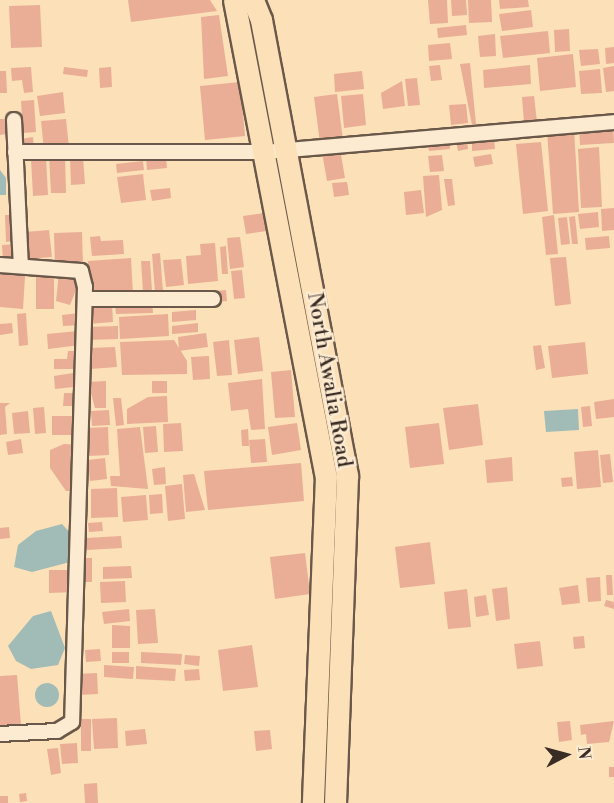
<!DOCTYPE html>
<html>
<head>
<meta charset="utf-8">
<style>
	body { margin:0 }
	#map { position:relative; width:614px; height:803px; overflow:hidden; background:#fce0b8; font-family:"Libre Bodoni",serif }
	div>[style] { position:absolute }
	.water>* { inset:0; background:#a1bbb6 }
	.round { border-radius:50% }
	.building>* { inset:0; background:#e9ae95 }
	.roads { filter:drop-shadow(2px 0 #6a594a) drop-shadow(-2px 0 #6a594a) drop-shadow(0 2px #6a594a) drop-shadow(0 -2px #6a594a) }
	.minor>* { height:14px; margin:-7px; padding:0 7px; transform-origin:7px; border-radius:7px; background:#fdebd1 }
	.primary>* { height:21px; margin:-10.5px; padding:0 10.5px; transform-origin:10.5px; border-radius:10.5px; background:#fce0b8 }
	span { translate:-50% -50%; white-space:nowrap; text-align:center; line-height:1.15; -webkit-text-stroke:5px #fdebd1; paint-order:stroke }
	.street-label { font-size:21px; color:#392c25 }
	.north { position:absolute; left:536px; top:725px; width:60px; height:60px; -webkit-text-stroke:4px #fdebd1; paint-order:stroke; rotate:84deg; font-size:16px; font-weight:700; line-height:24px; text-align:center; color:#392c25 }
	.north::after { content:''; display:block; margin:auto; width:21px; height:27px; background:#392c25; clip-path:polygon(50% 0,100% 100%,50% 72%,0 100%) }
</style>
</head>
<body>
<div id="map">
	<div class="water">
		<i style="clip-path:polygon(0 170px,6px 178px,6px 195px,0 195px)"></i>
		<i style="clip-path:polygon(578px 409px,579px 430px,546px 432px,544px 411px)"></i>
		<i style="clip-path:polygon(62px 524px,72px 535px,70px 562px,32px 572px,14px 567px,18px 545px,36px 531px)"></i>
		<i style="clip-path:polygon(51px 611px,65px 648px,58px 665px,31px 669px,16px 661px,8px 646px,33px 616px)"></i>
		<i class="round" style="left:35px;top:683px;width:24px;height:24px"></i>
	</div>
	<div class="building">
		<i style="clip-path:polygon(128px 0,210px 0,217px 11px,131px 22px)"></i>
		<i style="clip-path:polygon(428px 0,447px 0,448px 23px,430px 24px)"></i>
		<i style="clip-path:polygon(451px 0,466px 0,467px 15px,452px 16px)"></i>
		<i style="clip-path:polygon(468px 0,491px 0,492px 22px,469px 23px)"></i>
		<i style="clip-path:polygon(499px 0,528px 0,529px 7px,500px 9px)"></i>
		<i style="clip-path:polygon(40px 5px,42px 47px,11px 48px,9px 6px)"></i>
		<i style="clip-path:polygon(531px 10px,533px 27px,502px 31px,499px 14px)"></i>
		<i style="clip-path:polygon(219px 15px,228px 76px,204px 79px,201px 17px)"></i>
		<i style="clip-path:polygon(466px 25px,467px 35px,438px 38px,437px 28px)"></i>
		<i style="clip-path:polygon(569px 29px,570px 51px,555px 52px,554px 30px)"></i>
		<i style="clip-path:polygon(548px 31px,550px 53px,503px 58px,500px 36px)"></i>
		<i style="clip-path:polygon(495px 34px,496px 56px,480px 57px,478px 36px)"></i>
		<i style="clip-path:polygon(450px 43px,452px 59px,429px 61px,428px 45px)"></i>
		<i style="clip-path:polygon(614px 47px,614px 63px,606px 64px,605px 48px)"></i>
		<i style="clip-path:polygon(598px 49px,600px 64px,581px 66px,579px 50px)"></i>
		<i style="clip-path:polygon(573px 54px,576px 87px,540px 91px,537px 58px)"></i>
		<i style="clip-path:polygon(470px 63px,476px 124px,472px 125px,460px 64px)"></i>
		<i style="clip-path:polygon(440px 65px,442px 80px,431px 81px,429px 66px)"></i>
		<i style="clip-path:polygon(530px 65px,531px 84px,484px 88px,483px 70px)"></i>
		<i style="clip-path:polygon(614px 66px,614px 91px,606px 92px,603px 68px)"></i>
		<i style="clip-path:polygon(31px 67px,33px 92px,24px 93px,22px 80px,12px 81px,11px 68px)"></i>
		<i style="clip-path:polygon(64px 67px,88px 70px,87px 77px,63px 74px)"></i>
		<i style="clip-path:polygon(111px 67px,112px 87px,100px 88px,99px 68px)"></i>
		<i style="clip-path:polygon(600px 69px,602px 93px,581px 94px,579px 71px)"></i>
		<i style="clip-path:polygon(0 71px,6px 71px,7px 93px,0 93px)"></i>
		<i style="clip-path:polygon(362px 71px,364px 89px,335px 92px,334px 74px)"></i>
		<i style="clip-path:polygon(417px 78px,420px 105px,408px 106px,405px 79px)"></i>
		<i style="clip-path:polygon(402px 81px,405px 106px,383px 109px,381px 93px)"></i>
		<i style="clip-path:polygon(240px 82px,245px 136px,205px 140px,200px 86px)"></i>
		<i style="clip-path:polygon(63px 92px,65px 113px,40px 116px,37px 96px)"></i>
		<i style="clip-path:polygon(337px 94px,343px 140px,320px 143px,314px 97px)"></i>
		<i style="clip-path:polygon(363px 94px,366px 125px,344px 128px,341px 96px)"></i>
		<i style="clip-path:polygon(534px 96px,537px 122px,524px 123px,522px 97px)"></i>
		<i style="clip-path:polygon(34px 100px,36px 132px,23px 133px,21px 101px)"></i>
		<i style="clip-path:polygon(466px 104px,468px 123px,451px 125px,449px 105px)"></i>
		<i style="clip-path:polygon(0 119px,5px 119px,7px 134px,0 135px)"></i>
		<i style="clip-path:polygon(66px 119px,69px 147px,44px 150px,41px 121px)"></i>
		<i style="clip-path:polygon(613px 124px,614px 143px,580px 145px,579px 126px)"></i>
		<i style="clip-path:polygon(574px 129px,579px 212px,553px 214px,547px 131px)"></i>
		<i style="clip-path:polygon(449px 136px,450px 149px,429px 151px,427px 139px)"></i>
		<i style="clip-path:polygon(33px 137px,34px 149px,21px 150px,20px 139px)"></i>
		<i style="clip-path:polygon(467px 139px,468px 149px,458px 151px,456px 141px)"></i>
		<i style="clip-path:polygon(494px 139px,495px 149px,472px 151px,472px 141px)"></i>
		<i style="clip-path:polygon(541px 142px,548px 211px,523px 214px,516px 144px)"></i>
		<i style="clip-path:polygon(599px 147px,602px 207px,581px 208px,578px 149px)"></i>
		<i style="clip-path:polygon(340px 149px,345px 178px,327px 181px,322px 152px)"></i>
		<i style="clip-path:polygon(491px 154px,493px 164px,475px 167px,473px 157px)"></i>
		<i style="clip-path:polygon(442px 155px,444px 171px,430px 172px,428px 156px)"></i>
		<i style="clip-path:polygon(49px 156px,65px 156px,66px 193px,51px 193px)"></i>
		<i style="clip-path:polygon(166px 156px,167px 168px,147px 170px,146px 158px)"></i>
		<i style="clip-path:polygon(83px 157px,85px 184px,71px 185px,70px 158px)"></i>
		<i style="clip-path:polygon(46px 158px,48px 195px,33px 196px,31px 159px)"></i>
		<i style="clip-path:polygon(143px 161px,144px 170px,117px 173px,116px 164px)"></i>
		<i style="clip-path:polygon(143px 174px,146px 200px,121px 203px,117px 177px)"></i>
		<i style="clip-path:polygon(439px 175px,442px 210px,426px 217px,423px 176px)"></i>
		<i style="clip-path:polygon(444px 179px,452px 179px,455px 205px,448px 206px)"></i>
		<i style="clip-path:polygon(347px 182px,349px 195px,334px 197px,332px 183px)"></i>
		<i style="clip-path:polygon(170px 188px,171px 198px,152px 201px,150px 190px)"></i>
		<i style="clip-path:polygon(421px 190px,424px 213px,406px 215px,404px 192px)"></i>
		<i style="clip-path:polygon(614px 208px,614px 230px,602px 231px,601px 209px)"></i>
		<i style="clip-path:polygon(598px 212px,599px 227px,580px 229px,578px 214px)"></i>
		<i style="clip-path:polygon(264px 213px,267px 231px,246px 234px,243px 216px)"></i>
		<i style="clip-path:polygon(5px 215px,13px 215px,14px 241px,6px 242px)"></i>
		<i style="clip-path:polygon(554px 215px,558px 254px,546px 255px,542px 217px)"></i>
		<i style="clip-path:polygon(575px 216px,578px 244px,572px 244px,569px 217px)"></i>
		<i style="clip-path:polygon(567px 217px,570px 244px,561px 245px,558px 218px)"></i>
		<i style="clip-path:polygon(49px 230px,52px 257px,27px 259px,25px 232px)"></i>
		<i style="clip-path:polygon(82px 232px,83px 266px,55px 267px,54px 233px)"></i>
		<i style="clip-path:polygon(100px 236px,101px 241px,123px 240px,124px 254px,92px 256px,90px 237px)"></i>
		<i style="clip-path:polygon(609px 236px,610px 248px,586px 250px,585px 238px)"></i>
		<i style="clip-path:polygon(240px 237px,244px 267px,230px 269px,227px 238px)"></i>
		<i style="clip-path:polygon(215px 243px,218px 281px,188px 284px,186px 256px,201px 255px,200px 244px)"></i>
		<i style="clip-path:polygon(17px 244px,18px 259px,3px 260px,2px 245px)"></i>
		<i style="clip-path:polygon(226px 246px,228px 274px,222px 274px,220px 247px)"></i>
		<i style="clip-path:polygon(160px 253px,163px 291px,155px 292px,152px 254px)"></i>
		<i style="clip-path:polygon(566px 257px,571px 304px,555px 306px,550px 258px)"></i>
		<i style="clip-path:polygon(131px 258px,133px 294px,90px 297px,88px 261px)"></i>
		<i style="clip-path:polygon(181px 259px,184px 285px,166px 287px,163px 260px)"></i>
		<i style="clip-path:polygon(141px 261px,150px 261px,152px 291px,143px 292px)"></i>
		<i style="clip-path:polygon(242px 270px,245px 298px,234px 299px,231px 271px)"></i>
		<i style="clip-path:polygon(70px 271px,80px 280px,70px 305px,56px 301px,59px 272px)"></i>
		<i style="clip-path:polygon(36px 273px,54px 273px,54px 309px,36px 309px)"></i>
		<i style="clip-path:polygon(0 274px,25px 276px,23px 309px,0 307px)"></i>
		<i style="clip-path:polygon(226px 290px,227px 301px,217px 302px,216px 291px)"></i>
		<i style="clip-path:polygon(152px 302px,153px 313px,116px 314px,115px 304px)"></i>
		<i style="clip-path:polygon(112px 304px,113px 322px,88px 324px,87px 306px)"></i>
		<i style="clip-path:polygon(196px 310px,196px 320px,172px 322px,172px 312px)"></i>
		<i style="clip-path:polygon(26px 313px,28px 345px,19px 346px,17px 314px)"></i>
		<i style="clip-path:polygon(80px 313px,81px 325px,63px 326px,62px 315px)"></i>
		<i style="clip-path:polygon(168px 314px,169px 336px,120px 339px,119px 317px)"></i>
		<i style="clip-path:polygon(12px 323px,13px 333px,0 335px,0 324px)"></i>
		<i style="clip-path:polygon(198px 323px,198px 332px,172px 334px,172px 326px)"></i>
		<i style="clip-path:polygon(118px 326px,118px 339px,88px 340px,87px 327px)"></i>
		<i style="clip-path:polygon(78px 331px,80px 345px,48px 349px,47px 334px)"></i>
		<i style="clip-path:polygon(206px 333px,208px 347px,179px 351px,178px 337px)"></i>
		<i style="clip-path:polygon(259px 337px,263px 371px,238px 374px,234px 340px)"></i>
		<i style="clip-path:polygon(174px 340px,187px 361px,187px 374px,122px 375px,120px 342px)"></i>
		<i style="clip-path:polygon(229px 340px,232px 375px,217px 376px,213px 342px)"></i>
		<i style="clip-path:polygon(585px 342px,588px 374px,552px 378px,548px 346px)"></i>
		<i style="clip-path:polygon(541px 345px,545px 368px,536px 370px,533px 346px)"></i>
		<i style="clip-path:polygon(115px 347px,117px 367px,90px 369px,89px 348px)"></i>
		<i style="clip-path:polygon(68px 351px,80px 351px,80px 369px,54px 369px,54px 359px,67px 359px)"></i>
		<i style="clip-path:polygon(209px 356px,210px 379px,193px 380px,191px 357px)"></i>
		<i style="clip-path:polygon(291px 370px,295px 417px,275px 418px,271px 372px)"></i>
		<i style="clip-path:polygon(73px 373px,74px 387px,55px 389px,54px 376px)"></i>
		<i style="clip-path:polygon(262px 379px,265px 429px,251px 430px,248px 409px,231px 411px,228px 383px)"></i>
		<i style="clip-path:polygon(106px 381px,106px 408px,95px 408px,88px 382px)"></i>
		<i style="clip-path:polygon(152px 381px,167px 381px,167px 393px,152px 393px)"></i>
		<i style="clip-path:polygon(64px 393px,79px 393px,79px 406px,63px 406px)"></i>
		<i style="clip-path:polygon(167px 396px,168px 422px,127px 424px,127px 409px,148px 397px)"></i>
		<i style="clip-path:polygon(113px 398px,121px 398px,124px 425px,116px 426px)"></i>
		<i style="clip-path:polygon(614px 399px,614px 417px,596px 419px,594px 402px)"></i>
		<i style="clip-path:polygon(0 403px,10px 403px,5px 407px,7px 434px,0 435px)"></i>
		<i style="clip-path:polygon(478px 404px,483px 445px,449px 450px,443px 408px)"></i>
		<i style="clip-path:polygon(590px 406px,592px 426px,583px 427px,581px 407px)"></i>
		<i style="clip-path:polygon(44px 407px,46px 433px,35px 434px,33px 408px)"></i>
		<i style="clip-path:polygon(109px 410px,110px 425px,92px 426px,91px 411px)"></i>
		<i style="clip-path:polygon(28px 411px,30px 433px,14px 434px,12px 413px)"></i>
		<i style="clip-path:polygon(52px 416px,74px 416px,74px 435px,52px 435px)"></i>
		<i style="clip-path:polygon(181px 423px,183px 451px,164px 452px,163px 424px)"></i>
		<i style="clip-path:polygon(297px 423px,301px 450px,272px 455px,268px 427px)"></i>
		<i style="clip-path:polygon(439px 423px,444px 464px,410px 468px,405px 427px)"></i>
		<i style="clip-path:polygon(156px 426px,158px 452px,145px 453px,143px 427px)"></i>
		<i style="clip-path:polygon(108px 427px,109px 455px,88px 456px,86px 428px)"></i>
		<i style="clip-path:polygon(140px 427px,148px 489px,111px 486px,110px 476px,120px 476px,117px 429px)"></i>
		<i style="clip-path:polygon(248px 429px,249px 446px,242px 446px,241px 430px)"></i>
		<i style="clip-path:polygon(21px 439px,23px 453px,8px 455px,6px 442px)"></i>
		<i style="clip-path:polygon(265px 439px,267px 462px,251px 463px,249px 440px)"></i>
		<i style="clip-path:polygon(64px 444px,80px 445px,78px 491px,66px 491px,50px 468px,50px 450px)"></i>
		<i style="clip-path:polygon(598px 450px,601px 487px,577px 489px,574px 452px)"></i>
		<i style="clip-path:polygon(610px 454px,613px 482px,603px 483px,600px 455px)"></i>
		<i style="clip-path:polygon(512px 457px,513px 481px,487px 483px,485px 460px)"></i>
		<i style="clip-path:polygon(105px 458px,107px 479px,90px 481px,88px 460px)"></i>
		<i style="clip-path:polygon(301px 463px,304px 501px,208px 510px,204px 471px)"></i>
		<i style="clip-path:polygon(165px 467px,166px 484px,154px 485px,152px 469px)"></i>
		<i style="clip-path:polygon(194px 474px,205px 510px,186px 512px,183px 475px)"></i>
		<i style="clip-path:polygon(572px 477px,573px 486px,562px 487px,561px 478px)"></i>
		<i style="clip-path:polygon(182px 484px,185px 519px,168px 521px,165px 486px)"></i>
		<i style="clip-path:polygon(117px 488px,118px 517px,91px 518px,91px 489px)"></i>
		<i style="clip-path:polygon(162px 494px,163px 513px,150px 514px,149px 495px)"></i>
		<i style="clip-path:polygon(146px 495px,148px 520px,123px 522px,121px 497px)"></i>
		<i style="clip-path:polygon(102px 522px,103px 531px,89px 532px,88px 523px)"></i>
		<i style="clip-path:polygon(9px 527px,10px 538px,0 539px,0 528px)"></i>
		<i style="clip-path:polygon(121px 536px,122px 548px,87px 550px,86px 538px)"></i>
		<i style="clip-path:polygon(430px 542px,435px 584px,400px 588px,395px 547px)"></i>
		<i style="clip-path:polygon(305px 553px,310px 594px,275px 599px,270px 557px)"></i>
		<i style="clip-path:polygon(83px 558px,92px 558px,92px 582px,82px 582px)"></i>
		<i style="clip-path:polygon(131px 566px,132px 578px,103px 579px,103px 567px)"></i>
		<i style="clip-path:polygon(49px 570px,74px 570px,75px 592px,49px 593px)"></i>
		<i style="clip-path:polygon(606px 575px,612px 575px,613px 595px,607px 595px)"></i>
		<i style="clip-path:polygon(600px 577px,601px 601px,588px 602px,586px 578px)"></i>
		<i style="clip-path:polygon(125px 581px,126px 602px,101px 603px,100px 582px)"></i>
		<i style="clip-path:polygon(578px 585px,580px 603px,562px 605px,559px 588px)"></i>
		<i style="clip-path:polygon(507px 587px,510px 619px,496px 621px,492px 589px)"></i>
		<i style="clip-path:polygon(467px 589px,471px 627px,448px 629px,444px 592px)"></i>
		<i style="clip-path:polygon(486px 595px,489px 615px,476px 617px,474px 597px)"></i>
		<i style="clip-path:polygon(606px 600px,614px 602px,614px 609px,604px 606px)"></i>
		<i style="clip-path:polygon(129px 609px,130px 621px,104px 624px,102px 612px)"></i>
		<i style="clip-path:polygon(155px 609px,158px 643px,138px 644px,136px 610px)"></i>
		<i style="clip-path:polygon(112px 625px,130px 626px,130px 648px,112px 648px)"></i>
		<i style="clip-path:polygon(584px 636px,585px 648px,574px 649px,573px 637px)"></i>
		<i style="clip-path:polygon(540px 641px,543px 666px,517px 669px,514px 644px)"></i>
		<i style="clip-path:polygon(252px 645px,258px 687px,223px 691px,218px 650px)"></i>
		<i style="clip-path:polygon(100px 649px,101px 661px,86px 662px,85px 650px)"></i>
		<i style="clip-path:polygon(112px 652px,129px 652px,129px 663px,112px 663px)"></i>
		<i style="clip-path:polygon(141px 652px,182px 654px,181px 665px,141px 663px)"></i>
		<i style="clip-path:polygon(185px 655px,200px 656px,199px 666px,184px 664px)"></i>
		<i style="clip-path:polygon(104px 665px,134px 667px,133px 679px,104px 677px)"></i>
		<i style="clip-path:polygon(136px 666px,176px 669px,175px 681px,136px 679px)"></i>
		<i style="clip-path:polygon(199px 669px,200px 680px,185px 681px,184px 670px)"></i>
		<i style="clip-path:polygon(97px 673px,98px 694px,78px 695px,77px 674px)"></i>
		<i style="clip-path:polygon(17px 675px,21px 725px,0 727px,0 676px)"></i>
		<i style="clip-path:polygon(117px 718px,118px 748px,94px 749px,92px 719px)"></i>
		<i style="clip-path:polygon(81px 719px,91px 719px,91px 751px,81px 751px)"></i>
		<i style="clip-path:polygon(570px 721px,572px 740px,559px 742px,557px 722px)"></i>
		<i style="clip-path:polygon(614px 721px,609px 742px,587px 744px,586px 734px,581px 735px,580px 725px)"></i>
		<i style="clip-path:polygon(145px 729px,147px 744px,126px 746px,125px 731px)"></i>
		<i style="clip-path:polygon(270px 730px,272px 749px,256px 751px,254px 731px)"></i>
		<i style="clip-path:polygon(77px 743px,78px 763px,62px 764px,60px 744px)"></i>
		<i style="clip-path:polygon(58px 748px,61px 773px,51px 775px,47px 749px)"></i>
		<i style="clip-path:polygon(609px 767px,614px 767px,614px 777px,609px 777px)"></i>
		<i style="clip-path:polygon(97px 783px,98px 803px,85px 803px,84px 784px)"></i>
		<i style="clip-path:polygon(26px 793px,27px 801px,20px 802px,19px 794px)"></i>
		<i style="clip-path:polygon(0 796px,8px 796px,8px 803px,0 803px)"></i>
	</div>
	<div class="roads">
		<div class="minor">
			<i style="left:14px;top:120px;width:146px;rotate:87.3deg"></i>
			<i style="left:15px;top:152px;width:250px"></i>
			<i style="left:265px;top:152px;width:350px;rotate:-4.9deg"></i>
			<i style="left:0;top:265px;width:81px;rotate:4.2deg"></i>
			<i style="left:81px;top:271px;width:16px;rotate:76deg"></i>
			<i style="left:85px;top:287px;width:435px;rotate:91.7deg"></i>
			<i style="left:72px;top:722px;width:17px;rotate:149deg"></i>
			<i style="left:57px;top:731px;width:57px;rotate:177deg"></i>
			<i style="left:85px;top:299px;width:128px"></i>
		</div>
		<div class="primary">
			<i style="left:234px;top:0;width:485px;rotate:79.1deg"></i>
			<i style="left:326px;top:476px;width:327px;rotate:92.3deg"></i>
			<i style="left:253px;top:0;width:22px;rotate:68deg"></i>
			<i style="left:261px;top:20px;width:464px;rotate:79.3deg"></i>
			<i style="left:347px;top:476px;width:327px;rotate:92.1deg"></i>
		</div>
	</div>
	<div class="street-label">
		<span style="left:329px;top:380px;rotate:80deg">North Awalia Road</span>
	</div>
	<div class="north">N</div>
</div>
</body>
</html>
